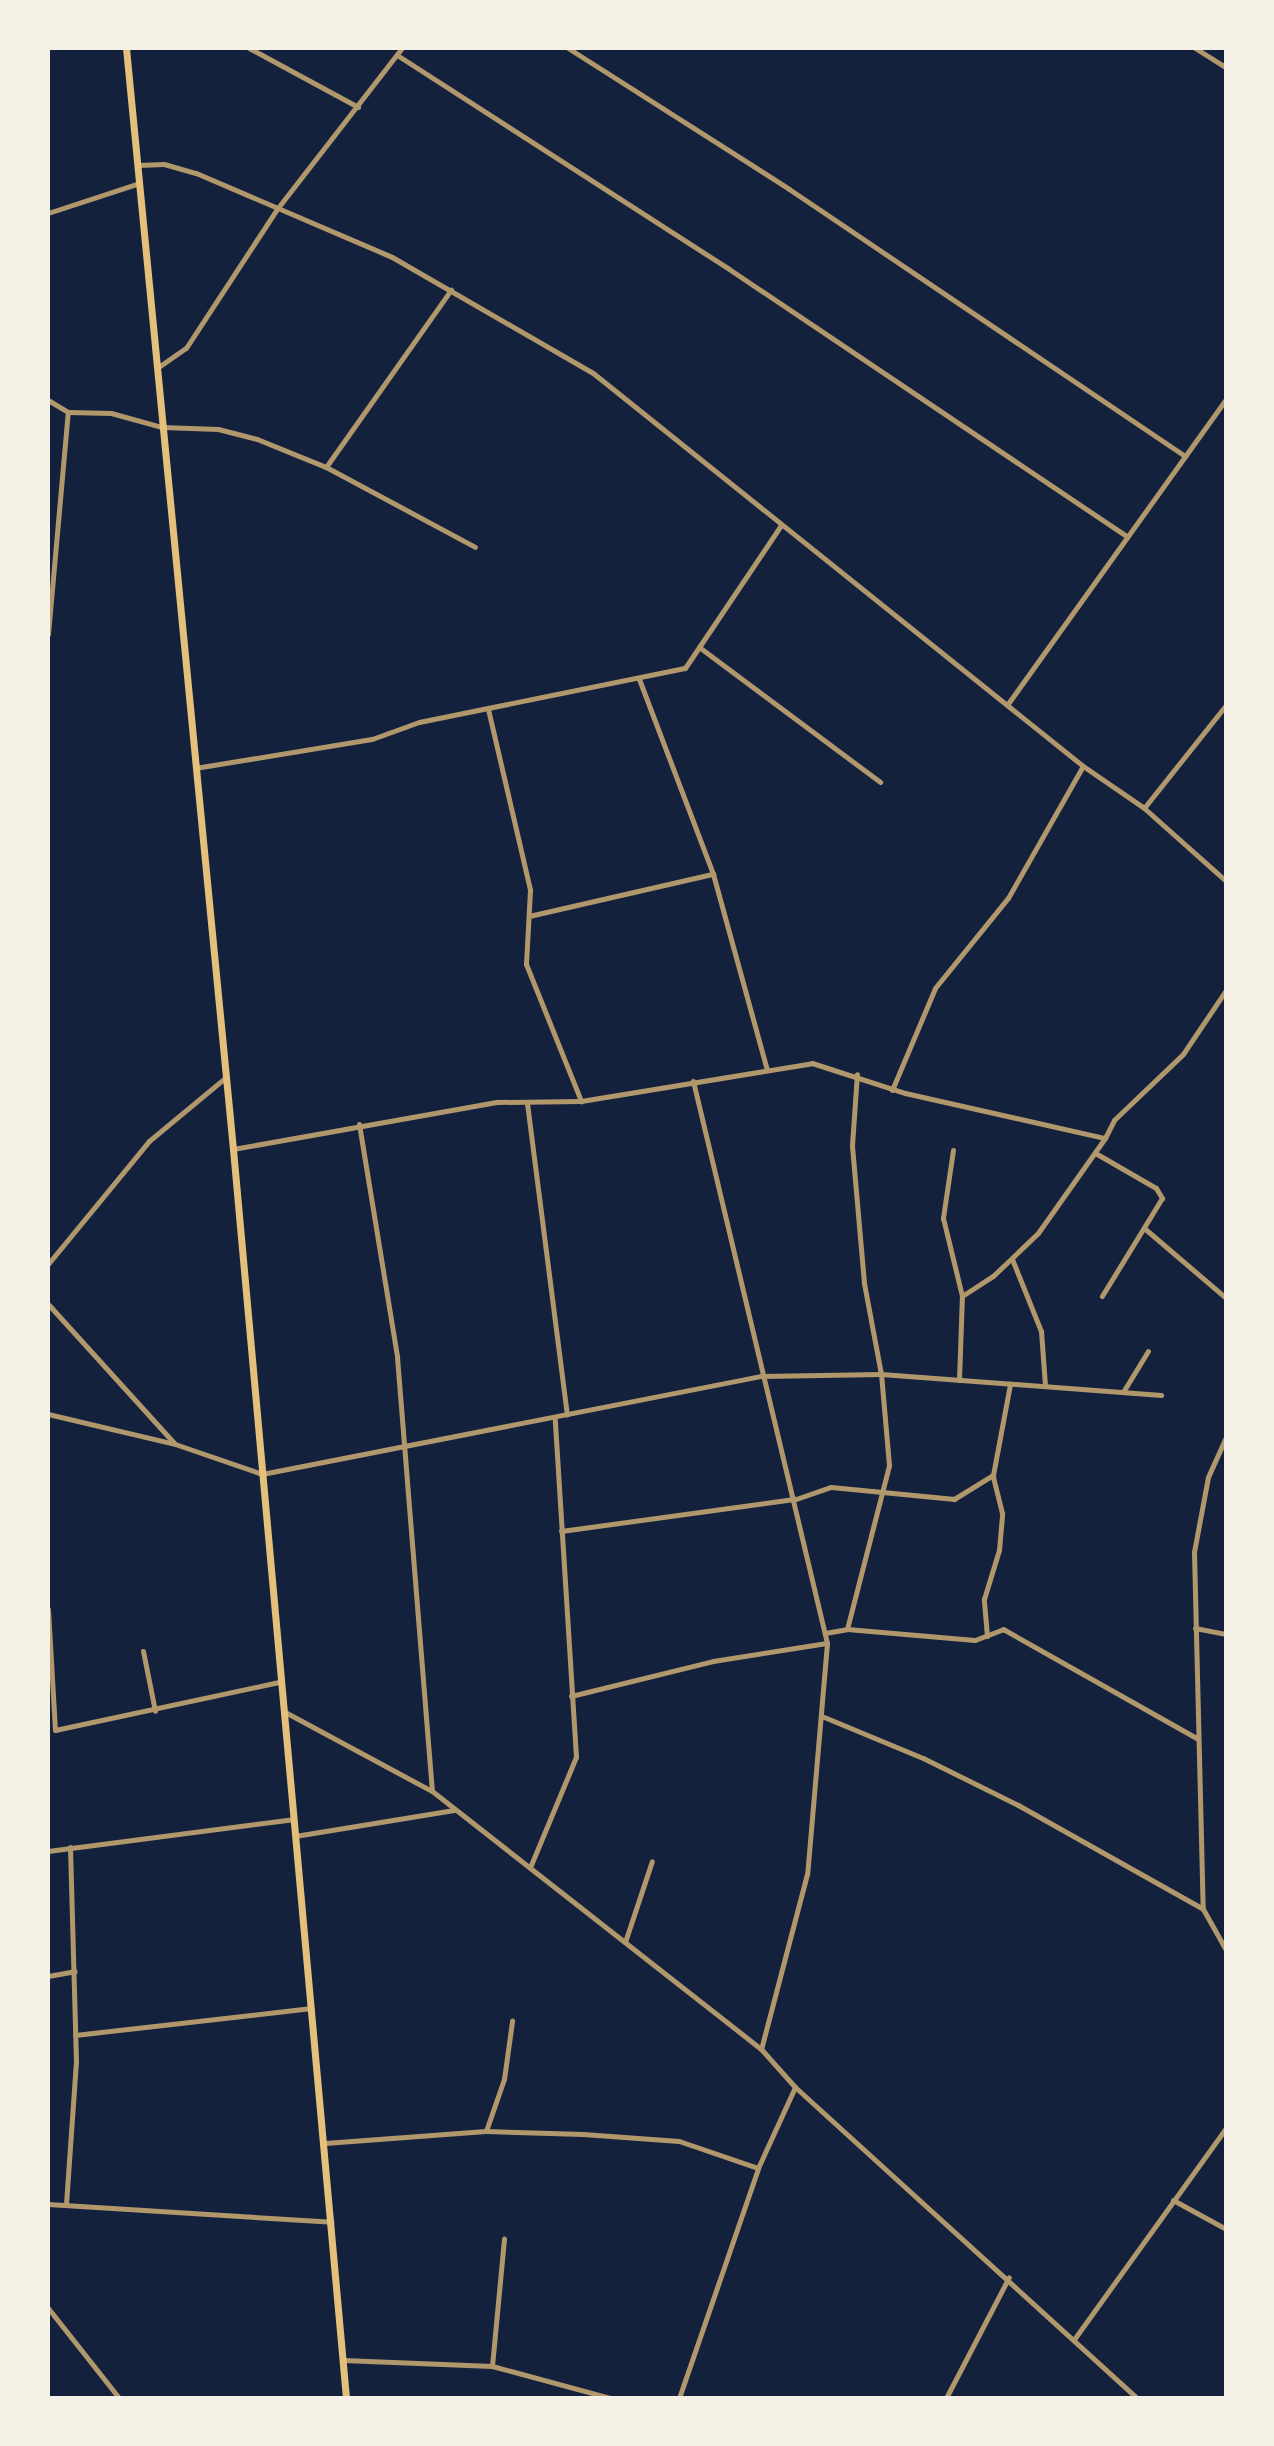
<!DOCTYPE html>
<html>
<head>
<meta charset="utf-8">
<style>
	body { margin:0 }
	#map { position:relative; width:1274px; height:2446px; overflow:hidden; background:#14213d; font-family:"PT Serif",serif }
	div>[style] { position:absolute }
	.minor>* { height:5px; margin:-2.5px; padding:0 2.5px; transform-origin:2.5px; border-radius:2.5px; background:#b1986c }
	.secondary>* { height:7px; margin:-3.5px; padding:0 3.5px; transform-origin:3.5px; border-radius:3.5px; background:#e5c07b }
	span { translate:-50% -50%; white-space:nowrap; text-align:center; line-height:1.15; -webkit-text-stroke:6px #f6f1e7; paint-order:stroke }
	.frame { position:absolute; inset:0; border:50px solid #f6f1e7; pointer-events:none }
</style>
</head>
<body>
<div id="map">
	<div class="minor">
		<i style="left:249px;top:48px;width:124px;rotate:28.4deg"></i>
		<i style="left:568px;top:48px;width:262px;rotate:32.5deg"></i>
		<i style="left:789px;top:189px;width:478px;rotate:34deg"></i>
		<i style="left:1195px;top:48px;width:36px;rotate:32deg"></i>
		<i style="left:397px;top:55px;width:395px;rotate:32.8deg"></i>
		<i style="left:729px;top:269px;width:479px;rotate:33.9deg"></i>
		<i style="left:138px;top:165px;width:26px;rotate:-2deg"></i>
		<i style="left:164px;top:164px;width:33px;rotate:16deg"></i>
		<i style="left:196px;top:173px;width:213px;rotate:23.2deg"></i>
		<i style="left:392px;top:257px;width:232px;rotate:30deg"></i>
		<i style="left:593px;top:373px;width:628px;rotate:38.73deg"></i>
		<i style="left:1083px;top:766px;width:74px;rotate:34.5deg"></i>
		<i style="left:1144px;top:808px;width:110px;rotate:41.7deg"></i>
		<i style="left:48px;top:213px;width:96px;rotate:-18.2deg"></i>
		<i style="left:157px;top:368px;width:35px;rotate:-35deg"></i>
		<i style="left:186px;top:348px;width:166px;rotate:-56.8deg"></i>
		<i style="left:277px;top:209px;width:204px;rotate:-52.2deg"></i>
		<i style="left:48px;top:400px;width:23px;rotate:31deg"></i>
		<i style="left:68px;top:412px;width:43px;rotate:1.3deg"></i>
		<i style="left:111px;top:413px;width:53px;rotate:15.4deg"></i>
		<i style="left:162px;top:427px;width:56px;rotate:2deg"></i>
		<i style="left:218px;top:429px;width:40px;rotate:14.4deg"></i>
		<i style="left:257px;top:439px;width:74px;rotate:22.1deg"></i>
		<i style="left:326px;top:467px;width:169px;rotate:28.2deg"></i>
		<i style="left:326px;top:467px;width:217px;rotate:-54.8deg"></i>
		<i style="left:48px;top:634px;width:223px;rotate:-84.9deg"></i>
		<i style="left:699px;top:647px;width:226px;rotate:36.7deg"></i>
		<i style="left:639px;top:679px;width:209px;rotate:69.2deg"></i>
		<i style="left:713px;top:874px;width:203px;rotate:74.6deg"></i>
		<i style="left:1007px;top:705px;width:376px;rotate:-54.4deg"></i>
		<i style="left:488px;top:709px;width:186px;rotate:76.9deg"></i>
		<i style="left:530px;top:890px;width:74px;rotate:93.1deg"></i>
		<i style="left:526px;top:964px;width:148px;rotate:68.1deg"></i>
		<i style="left:195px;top:768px;width:179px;rotate:-9.3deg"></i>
		<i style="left:372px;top:739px;width:50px;rotate:-19.9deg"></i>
		<i style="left:419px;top:722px;width:271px;rotate:-11.5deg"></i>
		<i style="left:685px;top:668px;width:172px;rotate:-56.1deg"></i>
		<i style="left:1144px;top:808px;width:132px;rotate:-51.5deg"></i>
		<i style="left:529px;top:916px;width:189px;rotate:-12.9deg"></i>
		<i style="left:693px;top:1081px;width:578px;rotate:76.59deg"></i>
		<i style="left:827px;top:1643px;width:232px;rotate:94.9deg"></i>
		<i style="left:807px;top:1874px;width:181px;rotate:104.7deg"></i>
		<i style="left:892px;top:1090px;width:111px;rotate:-67.1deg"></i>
		<i style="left:935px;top:988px;width:116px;rotate:-51deg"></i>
		<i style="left:1008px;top:898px;width:152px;rotate:-60.4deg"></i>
		<i style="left:527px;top:1103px;width:314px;rotate:82.7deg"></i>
		<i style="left:359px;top:1124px;width:236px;rotate:80.7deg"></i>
		<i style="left:397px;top:1357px;width:434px;rotate:85.4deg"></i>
		<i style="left:233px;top:1149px;width:269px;rotate:-10.1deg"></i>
		<i style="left:498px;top:1102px;width:83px;rotate:-0.7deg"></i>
		<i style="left:581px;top:1101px;width:234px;rotate:-9.3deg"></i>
		<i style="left:812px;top:1063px;width:98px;rotate:17.9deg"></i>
		<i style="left:905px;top:1093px;width:205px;rotate:12.7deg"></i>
		<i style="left:1105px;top:1138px;width:20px;rotate:-63deg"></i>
		<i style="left:1114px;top:1120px;width:95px;rotate:-43.7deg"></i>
		<i style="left:1183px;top:1054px;width:77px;rotate:-56.1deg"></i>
		<i style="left:953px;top:1150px;width:69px;rotate:98.4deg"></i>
		<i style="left:943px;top:1218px;width:80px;rotate:76.3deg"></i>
		<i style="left:1097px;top:1154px;width:68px;rotate:30deg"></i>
		<i style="left:1156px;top:1188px;width:12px;rotate:59deg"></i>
		<i style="left:1162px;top:1198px;width:115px;rotate:121.5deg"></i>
		<i style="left:1144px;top:1228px;width:108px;rotate:40.5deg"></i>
		<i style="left:1012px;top:1259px;width:78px;rotate:68.1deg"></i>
		<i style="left:1041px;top:1331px;width:55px;rotate:85.8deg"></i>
		<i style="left:48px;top:1264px;width:159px;rotate:-50.6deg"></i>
		<i style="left:149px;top:1141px;width:100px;rotate:-39.7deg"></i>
		<i style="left:48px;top:1304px;width:188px;rotate:47.8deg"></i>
		<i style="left:959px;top:1380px;width:84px;rotate:-88deg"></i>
		<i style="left:962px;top:1296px;width:37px;rotate:-33deg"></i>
		<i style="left:993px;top:1276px;width:62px;rotate:-43.7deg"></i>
		<i style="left:1038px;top:1233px;width:116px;rotate:-54.8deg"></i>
		<i style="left:1123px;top:1392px;width:48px;rotate:-58.6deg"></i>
		<i style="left:48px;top:1414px;width:130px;rotate:13.3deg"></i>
		<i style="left:175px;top:1444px;width:92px;rotate:19deg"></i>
		<i style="left:262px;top:1474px;width:509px;rotate:-11.11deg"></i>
		<i style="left:761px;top:1376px;width:120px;rotate:-1deg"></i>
		<i style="left:881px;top:1374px;width:281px;rotate:4.3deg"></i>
		<i style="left:1226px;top:1437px;width:44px;rotate:114.2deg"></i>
		<i style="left:1208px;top:1477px;width:76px;rotate:100.6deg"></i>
		<i style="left:1194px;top:1552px;width:357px;rotate:88.6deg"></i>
		<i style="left:1203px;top:1909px;width:47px;rotate:60.7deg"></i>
		<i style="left:561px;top:1531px;width:237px;rotate:-7.8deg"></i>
		<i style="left:796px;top:1499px;width:37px;rotate:-19deg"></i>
		<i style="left:831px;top:1487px;width:124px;rotate:5.6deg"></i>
		<i style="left:954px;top:1499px;width:46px;rotate:-31.6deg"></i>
		<i style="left:993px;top:1475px;width:93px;rotate:-79.4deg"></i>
		<i style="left:48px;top:1609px;width:121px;rotate:86.7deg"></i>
		<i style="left:55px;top:1730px;width:229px;rotate:-12.1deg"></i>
		<i style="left:1195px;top:1628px;width:32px;rotate:11deg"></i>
		<i style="left:847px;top:1629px;width:169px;rotate:-75.6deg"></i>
		<i style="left:889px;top:1465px;width:91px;rotate:-95deg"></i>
		<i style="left:881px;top:1374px;width:93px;rotate:-100.6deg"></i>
		<i style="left:864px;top:1283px;width:139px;rotate:-95deg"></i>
		<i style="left:852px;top:1145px;width:71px;rotate:-86deg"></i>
		<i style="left:825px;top:1633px;width:22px;rotate:-10deg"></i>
		<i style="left:847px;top:1629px;width:128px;rotate:4.9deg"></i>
		<i style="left:975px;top:1640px;width:30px;rotate:-21deg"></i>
		<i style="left:1003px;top:1629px;width:224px;rotate:29.4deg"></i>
		<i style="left:987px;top:1636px;width:37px;rotate:-95deg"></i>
		<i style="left:984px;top:1599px;width:51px;rotate:-73deg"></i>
		<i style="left:999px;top:1550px;width:37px;rotate:-85deg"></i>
		<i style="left:1002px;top:1513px;width:38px;rotate:-104deg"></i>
		<i style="left:143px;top:1651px;width:61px;rotate:78.7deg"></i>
		<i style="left:571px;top:1696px;width:146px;rotate:-13.8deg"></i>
		<i style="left:713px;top:1661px;width:115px;rotate:-9deg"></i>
		<i style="left:285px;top:1712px;width:167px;rotate:28.3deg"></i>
		<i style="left:432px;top:1791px;width:418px;rotate:38.1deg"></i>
		<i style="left:761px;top:2049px;width:51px;rotate:48.2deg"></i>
		<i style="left:795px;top:2087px;width:462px;rotate:42.3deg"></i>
		<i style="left:824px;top:1717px;width:107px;rotate:22.5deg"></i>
		<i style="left:923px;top:1758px;width:106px;rotate:26.3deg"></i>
		<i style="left:1018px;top:1805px;width:212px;rotate:29.3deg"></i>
		<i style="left:295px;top:1836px;width:161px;rotate:-9.3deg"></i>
		<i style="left:48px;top:1851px;width:247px;rotate:-7.4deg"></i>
		<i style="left:531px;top:1865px;width:117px;rotate:-67.4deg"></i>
		<i style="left:576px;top:1757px;width:338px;rotate:-93.6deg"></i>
		<i style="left:625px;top:1942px;width:85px;rotate:-71.6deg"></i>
		<i style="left:48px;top:1976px;width:27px;rotate:-10deg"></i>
		<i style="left:75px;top:2035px;width:238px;rotate:-6.5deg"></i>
		<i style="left:486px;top:2131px;width:55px;rotate:-70.9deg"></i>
		<i style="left:504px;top:2079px;width:59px;rotate:-82.1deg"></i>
		<i style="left:325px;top:2143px;width:161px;rotate:-4.3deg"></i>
		<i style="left:486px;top:2131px;width:97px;rotate:1.8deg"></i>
		<i style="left:583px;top:2134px;width:96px;rotate:4.2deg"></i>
		<i style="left:679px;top:2141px;width:83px;rotate:18.9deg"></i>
		<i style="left:1173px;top:2200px;width:60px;rotate:28.7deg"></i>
		<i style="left:48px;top:2204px;width:284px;rotate:3.6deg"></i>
		<i style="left:66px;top:2204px;width:142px;rotate:-86deg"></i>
		<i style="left:76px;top:2062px;width:215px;rotate:-91.6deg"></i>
		<i style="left:48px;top:2308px;width:115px;rotate:51.7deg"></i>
		<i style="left:1075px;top:2338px;width:259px;rotate:-54.3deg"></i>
		<i style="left:343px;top:2360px;width:149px;rotate:2.3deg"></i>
		<i style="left:492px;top:2366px;width:123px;rotate:15.1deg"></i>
		<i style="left:492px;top:2366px;width:128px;rotate:-84.6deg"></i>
		<i style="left:679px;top:2398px;width:243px;rotate:-71deg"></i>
		<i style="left:758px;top:2168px;width:89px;rotate:-65.4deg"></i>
		<i style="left:946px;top:2398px;width:136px;rotate:-62.5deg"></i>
	</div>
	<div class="secondary">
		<i style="left:126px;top:48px;width:1106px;rotate:84.45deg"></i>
		<i style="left:233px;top:1149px;width:1254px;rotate:84.83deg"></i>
	</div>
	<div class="frame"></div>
</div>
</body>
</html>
